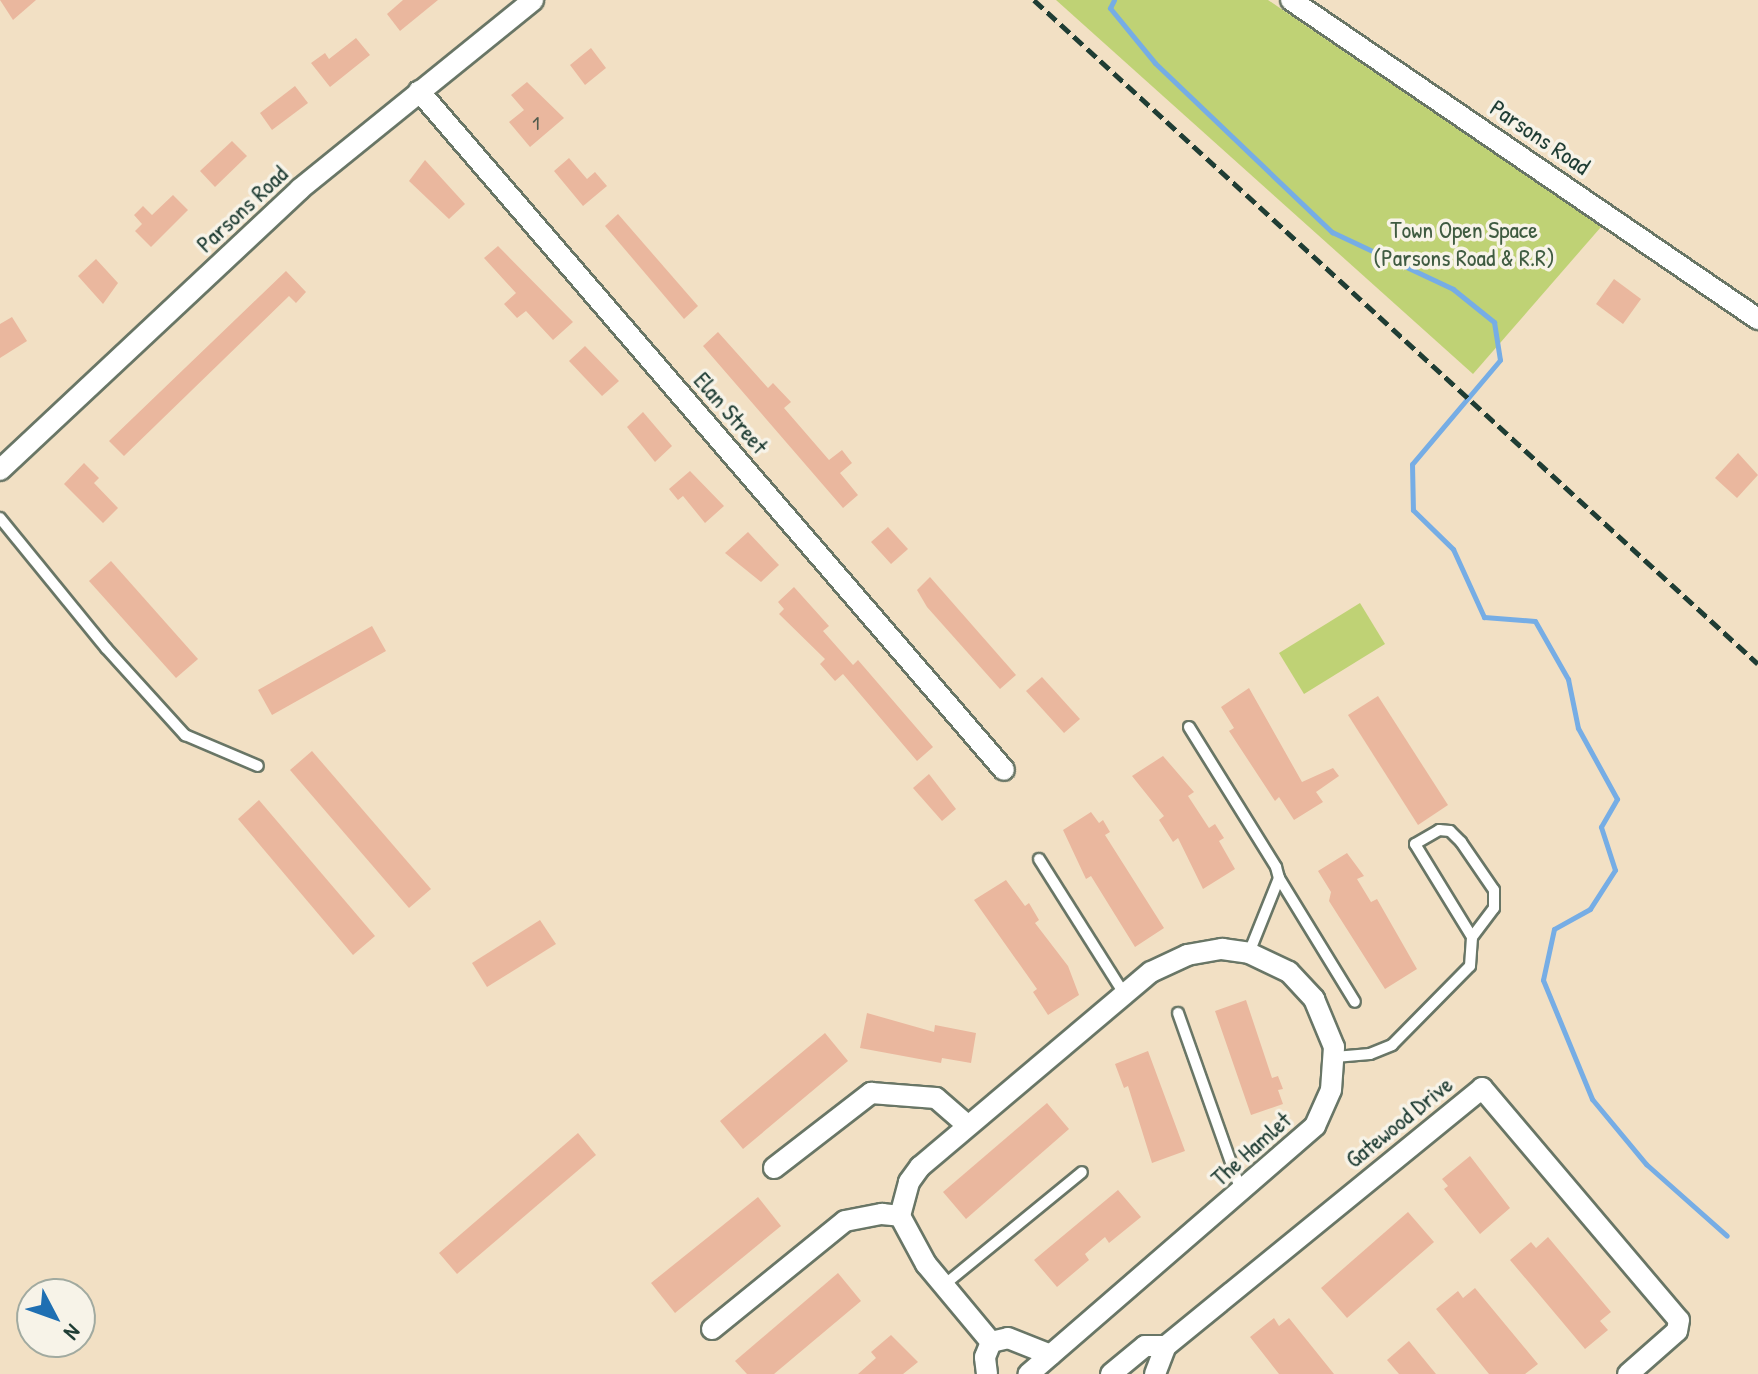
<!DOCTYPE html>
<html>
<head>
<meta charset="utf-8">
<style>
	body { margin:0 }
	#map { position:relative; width:1758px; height:1374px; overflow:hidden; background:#f2e0c4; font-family:"Patrick Hand",sans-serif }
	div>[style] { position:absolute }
	.green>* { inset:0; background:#bfd275 }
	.stream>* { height:5px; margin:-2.5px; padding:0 2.5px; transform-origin:2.5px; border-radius:2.5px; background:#76ade5 }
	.building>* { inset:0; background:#eab79e }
	.roads { filter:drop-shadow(2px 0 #697666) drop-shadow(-2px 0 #697666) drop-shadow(0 2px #697666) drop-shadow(0 -2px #697666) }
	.service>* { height:10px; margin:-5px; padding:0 5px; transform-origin:5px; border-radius:5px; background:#fff }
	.minor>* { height:20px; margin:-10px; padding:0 10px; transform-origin:10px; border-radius:10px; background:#fff }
	.rail>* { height:5px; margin-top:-2.5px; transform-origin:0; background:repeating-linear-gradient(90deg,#1f3d34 0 12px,transparent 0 18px) }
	span { translate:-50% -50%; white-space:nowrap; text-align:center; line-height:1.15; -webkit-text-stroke:7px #f7f3e8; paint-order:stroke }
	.number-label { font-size:20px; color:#525c4e }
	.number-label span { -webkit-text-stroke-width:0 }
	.street-label { font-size:24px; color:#1f3d34 }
	.park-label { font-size:24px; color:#3f5b41 }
	.north { position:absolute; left:16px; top:1278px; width:80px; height:80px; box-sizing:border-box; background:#f7f3e8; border:2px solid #a1aaa0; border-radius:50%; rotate:131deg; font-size:22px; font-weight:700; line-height:32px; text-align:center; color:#1f3d34 }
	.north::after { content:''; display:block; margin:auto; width:28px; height:36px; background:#1f6fb2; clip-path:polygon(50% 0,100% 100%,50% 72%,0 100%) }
</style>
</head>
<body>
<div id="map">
	<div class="green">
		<i style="clip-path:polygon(1056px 0,1268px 0,1601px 227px,1473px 374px)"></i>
		<i style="clip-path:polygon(1360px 603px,1385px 644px,1304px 694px,1279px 653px)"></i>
	</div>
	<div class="stream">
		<i style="left:1114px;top:0;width:9px;rotate:117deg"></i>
		<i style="left:1110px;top:8px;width:71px;rotate:50.7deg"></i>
		<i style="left:1155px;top:63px;width:245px;rotate:43.7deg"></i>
		<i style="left:1332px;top:232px;width:134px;rotate:25.2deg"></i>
		<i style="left:1453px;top:289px;width:53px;rotate:38.8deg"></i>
		<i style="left:1494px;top:322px;width:38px;rotate:81deg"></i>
		<i style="left:1500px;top:360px;width:136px;rotate:130.2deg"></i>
		<i style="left:1412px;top:464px;width:46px;rotate:88.8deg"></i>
		<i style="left:1413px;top:510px;width:56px;rotate:44.3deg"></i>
		<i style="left:1453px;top:549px;width:75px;rotate:65.5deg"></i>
		<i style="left:1484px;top:617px;width:51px;rotate:4.5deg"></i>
		<i style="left:1535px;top:621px;width:67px;rotate:60.4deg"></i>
		<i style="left:1568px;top:679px;width:50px;rotate:78.5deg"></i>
		<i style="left:1578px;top:728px;width:81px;rotate:61.2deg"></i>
		<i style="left:1617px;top:799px;width:32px;rotate:120deg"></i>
		<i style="left:1601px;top:827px;width:45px;rotate:72deg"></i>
		<i style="left:1615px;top:870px;width:46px;rotate:122.7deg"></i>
		<i style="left:1590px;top:909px;width:41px;rotate:150.9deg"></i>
		<i style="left:1554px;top:929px;width:52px;rotate:102.2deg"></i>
		<i style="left:1543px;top:980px;width:129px;rotate:67.6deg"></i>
		<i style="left:1592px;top:1099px;width:85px;rotate:50.3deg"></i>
		<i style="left:1646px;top:1164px;width:108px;rotate:41.6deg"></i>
	</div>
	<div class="building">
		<i style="clip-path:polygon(0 0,36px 0,13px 20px)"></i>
		<i style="clip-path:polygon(403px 0,438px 0,400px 31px,387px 14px)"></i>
		<i style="clip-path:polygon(356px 38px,370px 55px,330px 87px,311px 63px,325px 53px,329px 59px)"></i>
		<i style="clip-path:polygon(591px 48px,606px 68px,585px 85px,570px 65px)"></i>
		<i style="clip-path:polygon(527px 82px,564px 118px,530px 147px,509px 122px,524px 110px,511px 95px)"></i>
		<i style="clip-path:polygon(295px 86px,308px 103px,272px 130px,260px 113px)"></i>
		<i style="clip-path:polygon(232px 141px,247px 156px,215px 187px,200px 171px)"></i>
		<i style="clip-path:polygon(569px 158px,587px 179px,595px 172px,607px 186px,583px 206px,554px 171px)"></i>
		<i style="clip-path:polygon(425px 160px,465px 204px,449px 219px,409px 181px)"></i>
		<i style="clip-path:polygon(173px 195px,188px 210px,151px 247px,135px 231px,142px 224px,134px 215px,143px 206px,152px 215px)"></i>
		<i style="clip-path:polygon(618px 214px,698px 306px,684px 319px,605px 226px)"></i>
		<i style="clip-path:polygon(498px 246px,573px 322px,553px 340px,526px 311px,517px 318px,504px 304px,516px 293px,484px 258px)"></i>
		<i style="clip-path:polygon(96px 259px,118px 283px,103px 304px,78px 276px)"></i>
		<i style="clip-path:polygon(286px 271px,306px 292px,296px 303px,289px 296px,124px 456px,109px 441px)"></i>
		<i style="clip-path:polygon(1614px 279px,1641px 299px,1623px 324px,1596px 304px)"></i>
		<i style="clip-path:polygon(12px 317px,27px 341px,0 358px,0 324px)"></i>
		<i style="clip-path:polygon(718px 332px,768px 388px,773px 383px,791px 402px,784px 408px,829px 460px,842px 450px,852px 463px,840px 473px,858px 495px,843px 508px,703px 346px)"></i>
		<i style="clip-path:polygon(585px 346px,619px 381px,602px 396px,569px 361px)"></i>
		<i style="clip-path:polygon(643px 412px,672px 446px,655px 462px,627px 427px)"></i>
		<i style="clip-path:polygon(1738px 453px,1758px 475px,1737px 498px,1715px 478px)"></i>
		<i style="clip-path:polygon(84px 463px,99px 478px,94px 483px,118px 508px,103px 523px,64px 484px)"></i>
		<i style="clip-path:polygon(690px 471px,724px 506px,705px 523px,683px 496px,678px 500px,669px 489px)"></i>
		<i style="clip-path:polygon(888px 527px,908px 549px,891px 564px,871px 542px)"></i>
		<i style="clip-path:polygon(748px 532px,779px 565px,761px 582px,725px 553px)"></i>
		<i style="clip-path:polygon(111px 561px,198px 659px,176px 678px,89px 581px)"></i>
		<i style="clip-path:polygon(930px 577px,1016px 675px,1000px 689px,927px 607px,917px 590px)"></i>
		<i style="clip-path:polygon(794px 587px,829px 626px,823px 631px,853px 665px,858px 660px,933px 747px,917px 761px,843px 674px,835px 681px,820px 664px,825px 659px,779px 614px,784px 609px,778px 602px)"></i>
		<i style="clip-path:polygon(372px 626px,386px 651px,272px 715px,258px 690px)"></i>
		<i style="clip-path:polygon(1042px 677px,1080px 719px,1064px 733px,1026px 691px)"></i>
		<i style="clip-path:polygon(1249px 688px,1302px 782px,1333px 768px,1339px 776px,1316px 792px,1323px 802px,1294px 820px,1279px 797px,1275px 801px,1229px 731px,1234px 728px,1221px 707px)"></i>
		<i style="clip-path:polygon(1378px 696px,1448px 805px,1418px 825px,1348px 715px)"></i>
		<i style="clip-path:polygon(312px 751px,431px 889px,409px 908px,290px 770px)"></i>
		<i style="clip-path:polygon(1163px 756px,1194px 792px,1188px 796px,1209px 828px,1215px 824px,1224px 838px,1219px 841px,1235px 869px,1203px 889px,1178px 838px,1173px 842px,1159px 820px,1164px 816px,1132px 776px)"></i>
		<i style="clip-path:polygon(929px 774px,956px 809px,942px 821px,913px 788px)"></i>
		<i style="clip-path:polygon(259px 800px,375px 936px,353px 955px,238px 819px)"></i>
		<i style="clip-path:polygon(1091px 812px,1099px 823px,1103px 820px,1110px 832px,1105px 835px,1164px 928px,1135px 947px,1091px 876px,1086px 879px,1063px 830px)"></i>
		<i style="clip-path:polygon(1347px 853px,1364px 876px,1357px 879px,1371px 902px,1377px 899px,1417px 969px,1385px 989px,1329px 901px,1331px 892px,1318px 871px)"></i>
		<i style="clip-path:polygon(1006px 880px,1025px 906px,1029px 903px,1039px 920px,1035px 923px,1068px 966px,1079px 995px,1048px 1015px,1033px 992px,1037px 989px,974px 900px)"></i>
		<i style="clip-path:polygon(540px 920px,556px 944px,487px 987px,472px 963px)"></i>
		<i style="clip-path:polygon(1246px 1000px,1272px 1078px,1278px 1076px,1283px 1089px,1278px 1090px,1283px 1104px,1251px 1115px,1215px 1011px)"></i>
		<i style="clip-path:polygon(867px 1013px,934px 1032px,935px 1025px,976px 1033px,971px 1063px,942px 1058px,941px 1063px,860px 1048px)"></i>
		<i style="clip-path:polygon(825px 1033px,848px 1061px,743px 1149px,720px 1121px)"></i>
		<i style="clip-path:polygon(1148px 1051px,1185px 1151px,1152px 1163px,1128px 1086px,1124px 1088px,1115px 1064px)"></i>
		<i style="clip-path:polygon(1047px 1103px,1069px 1129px,966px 1219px,943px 1192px)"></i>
		<i style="clip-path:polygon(578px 1133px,596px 1155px,457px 1274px,439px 1253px)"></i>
		<i style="clip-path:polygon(1470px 1156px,1510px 1208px,1480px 1234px,1444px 1189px,1448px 1186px,1442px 1179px)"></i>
		<i style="clip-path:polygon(1118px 1190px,1141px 1217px,1109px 1243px,1105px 1237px,1085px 1254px,1089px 1260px,1057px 1287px,1034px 1260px)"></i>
		<i style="clip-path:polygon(758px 1197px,781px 1226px,675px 1313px,651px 1283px)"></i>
		<i style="clip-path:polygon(1408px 1212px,1434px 1242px,1347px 1318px,1321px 1288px)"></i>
		<i style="clip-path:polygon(1548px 1237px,1611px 1312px,1600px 1321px,1608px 1330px,1585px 1349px,1510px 1260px,1531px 1242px,1536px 1248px)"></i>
		<i style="clip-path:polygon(838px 1273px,861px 1301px,774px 1374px,747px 1374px,735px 1361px)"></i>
		<i style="clip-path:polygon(1475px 1288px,1538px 1364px,1525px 1374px,1489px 1374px,1436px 1309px,1458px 1291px,1463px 1298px)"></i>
		<i style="clip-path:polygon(1274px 1318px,1279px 1326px,1289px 1318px,1334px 1374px,1279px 1374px,1250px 1337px)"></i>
		<i style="clip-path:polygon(891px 1335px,918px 1362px,903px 1374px,858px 1374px,876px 1358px,871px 1352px)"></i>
		<i style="clip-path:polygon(1409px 1341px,1436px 1374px,1399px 1374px,1387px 1360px)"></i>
	</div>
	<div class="roads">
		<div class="service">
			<i style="left:0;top:518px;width:168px;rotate:50.8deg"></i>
			<i style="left:106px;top:648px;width:118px;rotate:47.8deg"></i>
			<i style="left:185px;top:735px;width:79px;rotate:23deg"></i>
			<i style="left:1189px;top:727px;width:165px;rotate:58.1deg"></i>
			<i style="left:1276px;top:867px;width:11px;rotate:75deg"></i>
			<i style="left:1279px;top:878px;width:81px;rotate:111.8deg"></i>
			<i style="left:1039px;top:859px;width:161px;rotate:57.7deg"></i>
			<i style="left:1279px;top:878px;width:145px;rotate:58.5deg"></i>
			<i style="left:1178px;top:1013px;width:189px;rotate:70.5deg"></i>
			<i style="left:1335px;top:1057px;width:35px;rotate:-5deg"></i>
			<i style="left:1370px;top:1054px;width:24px;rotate:-22deg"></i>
			<i style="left:1392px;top:1045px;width:111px;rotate:-45.4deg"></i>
			<i style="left:1470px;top:966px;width:29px;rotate:-86deg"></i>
			<i style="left:1472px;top:937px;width:109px;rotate:-121.5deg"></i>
			<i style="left:1415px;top:844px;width:28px;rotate:-30deg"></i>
			<i style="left:1439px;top:830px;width:11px;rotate:5deg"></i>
			<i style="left:1450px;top:831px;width:16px;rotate:45deg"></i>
			<i style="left:1461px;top:842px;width:58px;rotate:55.5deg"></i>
			<i style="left:1494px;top:890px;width:18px;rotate:90deg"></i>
			<i style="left:1494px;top:908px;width:36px;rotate:127deg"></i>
			<i style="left:944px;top:1285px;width:178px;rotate:-39.3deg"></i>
		</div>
		<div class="minor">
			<i style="left:1291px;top:0;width:566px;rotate:34.34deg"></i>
			<i style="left:419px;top:91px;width:896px;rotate:49.25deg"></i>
			<i style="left:0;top:470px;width:411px;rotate:-43.1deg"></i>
			<i style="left:300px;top:189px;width:300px;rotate:-39deg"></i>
			<i style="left:774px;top:1168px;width:123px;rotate:-37.7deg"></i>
			<i style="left:871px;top:1093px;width:65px;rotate:4.4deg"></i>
			<i style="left:936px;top:1098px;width:40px;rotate:41deg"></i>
			<i style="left:900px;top:1216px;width:55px;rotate:61.6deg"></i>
			<i style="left:926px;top:1264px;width:102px;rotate:50.2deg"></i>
			<i style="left:712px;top:1329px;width:171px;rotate:-39.1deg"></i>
			<i style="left:845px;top:1221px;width:38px;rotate:-11deg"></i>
			<i style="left:882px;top:1214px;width:18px;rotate:6deg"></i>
			<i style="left:900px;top:1216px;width:35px;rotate:-75deg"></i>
			<i style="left:909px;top:1182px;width:19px;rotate:-54deg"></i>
			<i style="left:920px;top:1167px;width:302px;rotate:-40.2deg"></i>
			<i style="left:1151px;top:972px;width:40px;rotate:-25deg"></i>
			<i style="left:1187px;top:955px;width:36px;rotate:-10deg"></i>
			<i style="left:1222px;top:949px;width:27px;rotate:8deg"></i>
			<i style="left:1249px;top:953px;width:44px;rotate:25.4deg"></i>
			<i style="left:1289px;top:972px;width:37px;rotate:47deg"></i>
			<i style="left:1314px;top:999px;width:52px;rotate:67.4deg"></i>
			<i style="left:1334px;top:1047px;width:43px;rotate:94deg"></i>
			<i style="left:1331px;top:1090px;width:39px;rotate:114deg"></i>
			<i style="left:1315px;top:1126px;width:379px;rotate:139.1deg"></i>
			<i style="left:991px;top:1342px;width:17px;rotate:-13deg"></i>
			<i style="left:1008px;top:1338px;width:46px;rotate:21.6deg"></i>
			<i style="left:987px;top:1374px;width:17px;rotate:-97deg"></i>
			<i style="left:985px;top:1357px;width:16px;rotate:-68deg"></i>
			<i style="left:1111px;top:1374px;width:44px;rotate:-39.5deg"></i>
			<i style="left:1145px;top:1346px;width:21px"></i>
			<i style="left:1155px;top:1374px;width:30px;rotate:-69deg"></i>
			<i style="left:1166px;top:1346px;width:408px;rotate:-39.2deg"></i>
			<i style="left:1482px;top:1088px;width:304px;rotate:49.7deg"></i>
			<i style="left:1679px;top:1320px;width:11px;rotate:100deg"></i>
			<i style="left:1677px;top:1331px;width:65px;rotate:138.7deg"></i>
		</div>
	</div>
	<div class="rail">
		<i style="left:1034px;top:0;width:982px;rotate:42.52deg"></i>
	</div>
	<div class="number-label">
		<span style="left:536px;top:122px">1</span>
	</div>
	<div class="street-label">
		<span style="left:1540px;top:137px;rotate:34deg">Parsons Road</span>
		<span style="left:242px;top:209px;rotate:-43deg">Parsons Road</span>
		<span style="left:731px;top:413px;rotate:49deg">Elan Street</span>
		<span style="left:1399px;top:1122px;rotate:-39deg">Gatewood Drive</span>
		<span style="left:1251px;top:1149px;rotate:-42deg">The Hamlet</span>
	</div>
	<div class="park-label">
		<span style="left:1464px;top:244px">Town Open Space<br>(Parsons Road &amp; R.R)</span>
	</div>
	<div class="north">N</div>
</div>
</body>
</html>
